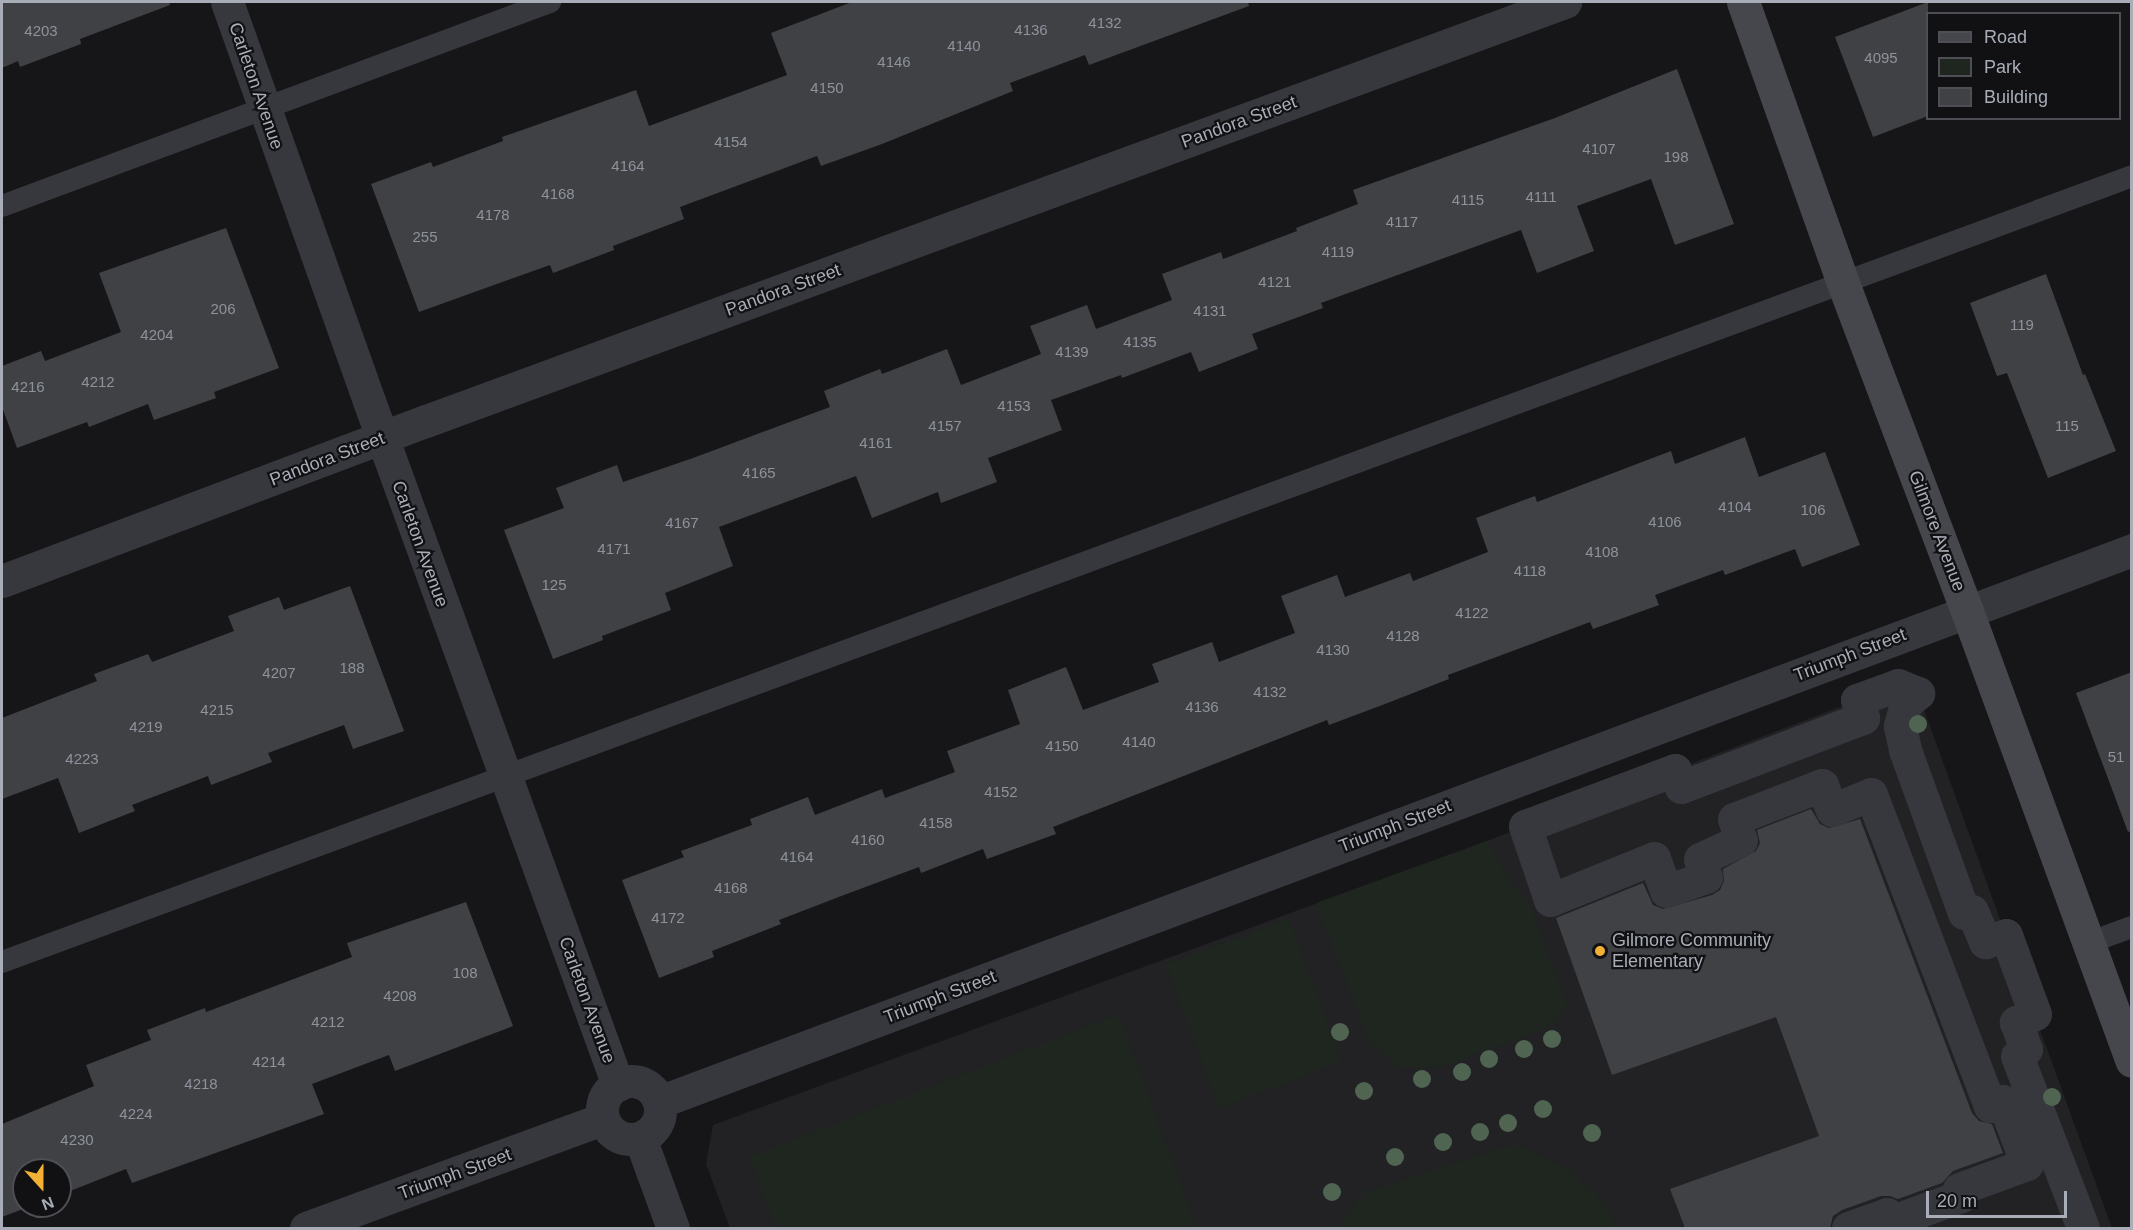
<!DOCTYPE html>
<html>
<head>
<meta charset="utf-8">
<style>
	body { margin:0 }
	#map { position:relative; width:2133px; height:1230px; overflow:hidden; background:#161618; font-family:Arial,sans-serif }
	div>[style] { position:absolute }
	.built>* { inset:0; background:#222225 }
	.green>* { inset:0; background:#1e261f }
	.building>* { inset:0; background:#404145 }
	.lane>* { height:22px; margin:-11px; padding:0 11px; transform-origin:11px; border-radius:11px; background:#37383d }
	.street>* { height:33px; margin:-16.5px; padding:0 16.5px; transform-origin:16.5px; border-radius:16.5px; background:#37383d }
	.street>.ring { margin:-16.5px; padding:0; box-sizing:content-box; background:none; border:33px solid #37383d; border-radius:50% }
	.secondary>* { height:33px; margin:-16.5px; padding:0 16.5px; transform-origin:16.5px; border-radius:16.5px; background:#45474d }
	.trees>* { width:18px; height:18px; margin:-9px; border-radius:50%; background:#506452 }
	.dots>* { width:16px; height:16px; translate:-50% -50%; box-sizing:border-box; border:3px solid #111113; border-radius:50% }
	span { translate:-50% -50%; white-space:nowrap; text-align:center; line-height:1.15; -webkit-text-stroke:4.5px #111113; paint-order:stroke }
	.number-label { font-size:15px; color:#8e929b }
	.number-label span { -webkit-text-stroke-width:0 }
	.street-label { font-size:18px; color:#a8adb8 }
	.poi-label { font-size:18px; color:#a8adb8 }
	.left { translate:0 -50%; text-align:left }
	.frame { position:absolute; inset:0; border:3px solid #a8adb8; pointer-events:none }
	.legend { position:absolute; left:1926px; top:12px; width:195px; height:108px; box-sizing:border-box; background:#111113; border:2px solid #4d4f55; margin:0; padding:8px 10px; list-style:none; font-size:18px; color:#a8adb8 }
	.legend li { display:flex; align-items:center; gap:12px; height:30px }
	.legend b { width:30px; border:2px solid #4d4f55 }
	.north { position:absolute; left:12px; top:1158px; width:60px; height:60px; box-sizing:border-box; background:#111113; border:2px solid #4d4f55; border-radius:50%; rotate:159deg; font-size:16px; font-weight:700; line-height:24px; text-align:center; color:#a8adb8 }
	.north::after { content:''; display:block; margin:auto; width:21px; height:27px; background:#f2b134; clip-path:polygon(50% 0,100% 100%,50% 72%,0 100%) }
	.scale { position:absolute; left:1926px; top:1191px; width:141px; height:27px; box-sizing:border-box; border:3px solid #a8adb8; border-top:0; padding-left:8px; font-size:18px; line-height:21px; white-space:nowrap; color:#a8adb8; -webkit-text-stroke:4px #111113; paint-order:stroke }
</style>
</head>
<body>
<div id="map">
	<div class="built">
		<i style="clip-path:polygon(1898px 685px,1918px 693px,2112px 1228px,730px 1228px,706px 1164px,713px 1125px,1487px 841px)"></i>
	</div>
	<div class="green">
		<i style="clip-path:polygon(1487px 841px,1513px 887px,1531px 905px,1566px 1004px,1564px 1012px,1546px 1028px,1448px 1065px,1427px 1068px,1402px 1067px,1388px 1059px,1369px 1041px,1316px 903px)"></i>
		<i style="clip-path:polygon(1289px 919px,1342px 1062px,1219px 1108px,1166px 964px)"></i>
		<i style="clip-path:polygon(1119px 1014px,1197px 1228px,776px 1228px,749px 1157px)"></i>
		<i style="clip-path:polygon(1515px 1144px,1568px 1169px,1595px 1193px,1611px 1215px,1616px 1228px,1335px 1228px,1367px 1191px)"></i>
	</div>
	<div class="building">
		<i style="clip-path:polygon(2px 2px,169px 2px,170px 5px,80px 39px,81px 44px,20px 67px,18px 61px,2px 68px)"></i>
		<i style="clip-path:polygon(852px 2px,1248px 2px,1249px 6px,1089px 65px,1085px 55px,1010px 83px,1013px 91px,882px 144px,821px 166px,817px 156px,680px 207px,684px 219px,613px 246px,614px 250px,553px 273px,550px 265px,419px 312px,371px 184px,431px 162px,433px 167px,503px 141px,502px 137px,636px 90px,649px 126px,787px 75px,771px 33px)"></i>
		<i style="clip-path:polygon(1928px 2px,1928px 116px,1873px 137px,1835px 37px)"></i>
		<i style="clip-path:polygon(1677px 69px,1734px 224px,1675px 245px,1651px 179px,1577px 206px,1594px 251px,1537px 273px,1521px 230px,1321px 303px,1323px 308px,1252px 334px,1258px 349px,1199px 372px,1191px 352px,1122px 378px,1121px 375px,1051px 400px,1062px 430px,988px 458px,997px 482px,941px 503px,938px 492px,872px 518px,856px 476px,719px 527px,733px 566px,665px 593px,671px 610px,602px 636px,603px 640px,553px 659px,504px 530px,564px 508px,556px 488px,617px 465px,623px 482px,693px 458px,830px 407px,824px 391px,880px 369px,882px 374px,947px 349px,961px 385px,1041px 354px,1030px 326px,1087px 305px,1096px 329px,1172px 300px,1162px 274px,1221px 252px,1223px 259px,1297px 231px,1296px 228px,1358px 204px,1353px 190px,1555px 118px)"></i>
		<i style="clip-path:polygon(226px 228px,279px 368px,214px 392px,216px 398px,154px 420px,148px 404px,89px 427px,87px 422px,17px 448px,2px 407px,2px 366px,41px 351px,45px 361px,121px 332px,99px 273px)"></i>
		<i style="clip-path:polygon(2046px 274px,2083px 375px,2085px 374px,2116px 451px,2048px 478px,2007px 373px,1997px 376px,1970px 303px)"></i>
		<i style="clip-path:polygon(1745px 437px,1759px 477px,1825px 452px,1860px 545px,1802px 567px,1795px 549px,1725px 575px,1723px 570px,1655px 595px,1659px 605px,1593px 629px,1590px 622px,1448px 675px,1449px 679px,1385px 704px,1329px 725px,1327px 720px,1053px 827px,1056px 834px,987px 859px,983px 849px,921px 873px,919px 867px,844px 895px,779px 920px,781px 924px,712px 951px,714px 957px,659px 978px,622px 880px,684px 857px,681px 851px,752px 825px,750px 819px,808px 797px,815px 815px,882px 789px,885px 798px,955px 772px,947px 751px,1020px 724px,1008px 690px,1066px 667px,1083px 710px,1159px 682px,1152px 664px,1212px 642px,1219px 662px,1295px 633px,1281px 596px,1337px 575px,1345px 597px,1410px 573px,1413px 581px,1488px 552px,1476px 518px,1535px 496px,1537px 502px,1671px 451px,1675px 464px)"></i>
		<i style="clip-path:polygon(350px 586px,404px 731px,353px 749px,344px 725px,268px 753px,272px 762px,211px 785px,208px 776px,132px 805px,135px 811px,79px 833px,58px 778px,2px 799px,2px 718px,97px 681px,94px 674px,148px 654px,152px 662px,234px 631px,228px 616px,279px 597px,284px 610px)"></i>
		<i style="clip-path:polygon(2132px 672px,2132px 831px,2128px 832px,2076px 693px)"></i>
		<i style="clip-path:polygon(1811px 809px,1820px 824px,1829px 828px,1860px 819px,1972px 1113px,1979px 1121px,1992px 1124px,2003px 1153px,1953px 1171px,1942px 1183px,1898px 1199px,1890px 1196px,1881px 1196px,1842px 1210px,1833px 1216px,1830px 1228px,1685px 1228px,1670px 1189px,1819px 1136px,1776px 1017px,1612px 1075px,1556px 918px,1643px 883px,1653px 905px,1663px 909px,1712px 895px,1720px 890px,1724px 881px,1723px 869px,1756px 851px,1760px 843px,1757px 830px)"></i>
		<i style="clip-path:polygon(466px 902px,513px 1026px,395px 1071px,389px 1055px,312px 1084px,324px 1114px,132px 1183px,126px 1169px,60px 1195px,60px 1170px,24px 1170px,24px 1206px,31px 1206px,2px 1217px,2px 1124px,94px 1086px,86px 1065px,151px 1040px,147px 1030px,205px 1008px,206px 1012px,352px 957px,347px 943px)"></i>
	</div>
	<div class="lane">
		<i style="left:2px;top:206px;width:585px;rotate:-20.42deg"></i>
		<i style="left:2088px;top:943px;width:47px;rotate:-20deg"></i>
		<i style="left:2px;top:962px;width:2270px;rotate:-20.25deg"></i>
	</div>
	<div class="street">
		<i style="left:227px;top:2px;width:424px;rotate:70.4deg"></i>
		<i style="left:369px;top:401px;width:728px;rotate:70deg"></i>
		<i style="left:2px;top:581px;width:453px;rotate:-20.7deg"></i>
		<i style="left:426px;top:421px;width:1214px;rotate:-20.2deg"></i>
		<i class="ring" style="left:602px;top:1081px;width:25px;height:25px"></i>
		<i style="left:659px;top:1102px;width:1573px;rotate:-20.54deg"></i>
		<i style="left:640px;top:1138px;width:96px;rotate:69.9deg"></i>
		<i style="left:306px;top:1228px;width:316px;rotate:-20.2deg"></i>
		<i style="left:1848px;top:1228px;width:41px;rotate:-19.7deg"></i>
		<i style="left:1887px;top:1214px;width:9px;rotate:69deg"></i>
		<i style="left:1890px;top:1222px;width:76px;rotate:-20.1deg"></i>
		<i style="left:1961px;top:1196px;width:7px;rotate:-106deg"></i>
		<i style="left:1959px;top:1189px;width:72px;rotate:-20.2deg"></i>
		<i style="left:2027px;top:1164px;width:67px;rotate:-110.9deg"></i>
		<i style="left:2003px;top:1101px;width:14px;rotate:159deg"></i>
		<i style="left:1990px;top:1106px;width:334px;rotate:-110.9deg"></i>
		<i style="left:1871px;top:794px;width:42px;rotate:157.7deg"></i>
		<i style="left:1832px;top:810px;width:27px;rotate:-112deg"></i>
		<i style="left:1822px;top:785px;width:94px;rotate:158.9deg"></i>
		<i style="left:1734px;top:819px;width:22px;rotate:72deg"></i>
		<i style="left:1741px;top:840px;width:45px;rotate:155.1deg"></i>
		<i style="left:1700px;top:859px;width:19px;rotate:72deg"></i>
		<i style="left:1706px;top:877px;width:42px;rotate:160.7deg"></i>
		<i style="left:1666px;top:891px;width:35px;rotate:-110deg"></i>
		<i style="left:1654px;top:858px;width:112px;rotate:158deg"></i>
		<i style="left:1550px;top:900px;width:78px;rotate:-108.7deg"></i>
		<i style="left:1525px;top:826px;width:160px;rotate:-20.5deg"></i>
		<i style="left:1675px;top:770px;width:18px;rotate:71deg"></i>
		<i style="left:1681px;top:787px;width:195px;rotate:-20.8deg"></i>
		<i style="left:1863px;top:718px;width:19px;rotate:-108deg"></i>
		<i style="left:1857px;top:700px;width:44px;rotate:-20.1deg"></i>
		<i style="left:1898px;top:685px;width:22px;rotate:22deg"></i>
		<i style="left:1918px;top:693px;width:16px;rotate:140deg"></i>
		<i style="left:1906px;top:703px;width:24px;rotate:105deg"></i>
		<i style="left:1900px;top:726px;width:25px;rotate:78deg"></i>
		<i style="left:1905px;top:750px;width:173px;rotate:70.1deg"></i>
		<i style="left:1964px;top:913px;width:8px;rotate:-14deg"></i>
		<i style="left:1972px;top:911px;width:34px;rotate:67deg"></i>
		<i style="left:1985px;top:942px;width:22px;rotate:-18deg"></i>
		<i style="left:2006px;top:935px;width:84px;rotate:69.8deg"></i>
		<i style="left:2035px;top:1014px;width:21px;rotate:157deg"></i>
		<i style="left:2016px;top:1022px;width:29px;rotate:70deg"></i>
		<i style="left:2026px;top:1049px;width:11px;rotate:142deg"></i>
		<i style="left:2017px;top:1056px;width:184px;rotate:69deg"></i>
	</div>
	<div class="secondary">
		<i style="left:1743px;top:2px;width:298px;rotate:70.4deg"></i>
		<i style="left:1843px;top:283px;width:351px;rotate:69.3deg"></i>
		<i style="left:1967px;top:611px;width:479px;rotate:69.9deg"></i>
	</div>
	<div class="trees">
		<i style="left:1918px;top:724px"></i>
		<i style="left:1340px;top:1032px"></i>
		<i style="left:1552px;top:1039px"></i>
		<i style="left:1524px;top:1049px"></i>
		<i style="left:1489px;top:1059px"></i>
		<i style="left:1462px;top:1072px"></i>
		<i style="left:1422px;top:1079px"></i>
		<i style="left:1364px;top:1091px"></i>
		<i style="left:2052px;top:1097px"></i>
		<i style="left:1543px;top:1109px"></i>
		<i style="left:1508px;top:1123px"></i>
		<i style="left:1480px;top:1132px"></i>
		<i style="left:1592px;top:1133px"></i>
		<i style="left:1443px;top:1142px"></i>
		<i style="left:1395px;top:1157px"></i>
		<i style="left:1332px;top:1192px"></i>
	</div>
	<div class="dots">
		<i style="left:1600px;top:951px;background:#f2b134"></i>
	</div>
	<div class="number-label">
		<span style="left:1105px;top:23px">4132</span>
		<span style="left:1031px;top:30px">4136</span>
		<span style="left:41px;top:31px">4203</span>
		<span style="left:964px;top:46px">4140</span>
		<span style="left:1881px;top:58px">4095</span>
		<span style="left:894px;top:62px">4146</span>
		<span style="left:827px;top:88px">4150</span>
		<span style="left:731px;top:142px">4154</span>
		<span style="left:1599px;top:149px">4107</span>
		<span style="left:1676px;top:157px">198</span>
		<span style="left:628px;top:166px">4164</span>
		<span style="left:558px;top:194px">4168</span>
		<span style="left:1541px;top:197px">4111</span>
		<span style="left:1468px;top:200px">4115</span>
		<span style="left:493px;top:215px">4178</span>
		<span style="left:1402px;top:222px">4117</span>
		<span style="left:425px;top:237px">255</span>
		<span style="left:1338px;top:252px">4119</span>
		<span style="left:1275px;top:282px">4121</span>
		<span style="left:223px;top:309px">206</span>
		<span style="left:1210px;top:311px">4131</span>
		<span style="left:2022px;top:325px">119</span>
		<span style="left:157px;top:335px">4204</span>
		<span style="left:1140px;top:342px">4135</span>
		<span style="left:1072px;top:352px">4139</span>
		<span style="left:98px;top:382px">4212</span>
		<span style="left:28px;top:387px">4216</span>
		<span style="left:1014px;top:406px">4153</span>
		<span style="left:945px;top:426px">4157</span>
		<span style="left:2067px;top:426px">115</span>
		<span style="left:876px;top:443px">4161</span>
		<span style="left:759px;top:473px">4165</span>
		<span style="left:1735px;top:507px">4104</span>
		<span style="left:1813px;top:510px">106</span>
		<span style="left:1665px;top:522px">4106</span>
		<span style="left:682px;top:523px">4167</span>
		<span style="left:614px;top:549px">4171</span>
		<span style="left:1602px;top:552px">4108</span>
		<span style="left:1530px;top:571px">4118</span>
		<span style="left:554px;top:585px">125</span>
		<span style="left:1472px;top:613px">4122</span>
		<span style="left:1403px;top:636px">4128</span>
		<span style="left:1333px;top:650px">4130</span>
		<span style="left:352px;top:668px">188</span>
		<span style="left:279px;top:673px">4207</span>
		<span style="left:1270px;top:692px">4132</span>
		<span style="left:1202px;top:707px">4136</span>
		<span style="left:217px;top:710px">4215</span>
		<span style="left:146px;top:727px">4219</span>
		<span style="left:1139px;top:742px">4140</span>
		<span style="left:1062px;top:746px">4150</span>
		<span style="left:2116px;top:757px">51</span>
		<span style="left:82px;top:759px">4223</span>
		<span style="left:1001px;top:792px">4152</span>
		<span style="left:936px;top:823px">4158</span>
		<span style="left:868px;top:840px">4160</span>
		<span style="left:797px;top:857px">4164</span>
		<span style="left:731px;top:888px">4168</span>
		<span style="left:668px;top:918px">4172</span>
		<span style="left:465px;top:973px">108</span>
		<span style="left:400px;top:996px">4208</span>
		<span style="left:328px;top:1022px">4212</span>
		<span style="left:269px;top:1062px">4214</span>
		<span style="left:201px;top:1084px">4218</span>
		<span style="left:136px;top:1114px">4224</span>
		<span style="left:77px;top:1140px">4230</span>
	</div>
	<div class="street-label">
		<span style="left:256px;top:86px;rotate:71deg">Carleton Avenue</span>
		<span style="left:1239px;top:122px;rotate:-20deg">Pandora Street</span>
		<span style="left:783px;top:290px;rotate:-20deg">Pandora Street</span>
		<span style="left:327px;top:459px;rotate:-21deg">Pandora Street</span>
		<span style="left:1937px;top:531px;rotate:69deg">Gilmore Avenue</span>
		<span style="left:420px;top:544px;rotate:70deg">Carleton Avenue</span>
		<span style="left:1850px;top:655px;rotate:-21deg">Triumph Street</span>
		<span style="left:1395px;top:826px;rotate:-21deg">Triumph Street</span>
		<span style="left:940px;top:997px;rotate:-21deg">Triumph Street</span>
		<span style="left:587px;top:1000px;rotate:70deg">Carleton Avenue</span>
		<span style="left:455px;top:1174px;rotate:-20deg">Triumph Street</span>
	</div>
	<div class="poi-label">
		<span class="left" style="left:1612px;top:951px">Gilmore Community<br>Elementary</span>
	</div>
	<div class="frame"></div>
	<ul class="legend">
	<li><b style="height:8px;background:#45474d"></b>Road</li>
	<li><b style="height:16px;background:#1e261f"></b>Park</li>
	<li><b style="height:16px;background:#404145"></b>Building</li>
	</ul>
	<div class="north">N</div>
	<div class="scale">20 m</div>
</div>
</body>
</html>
